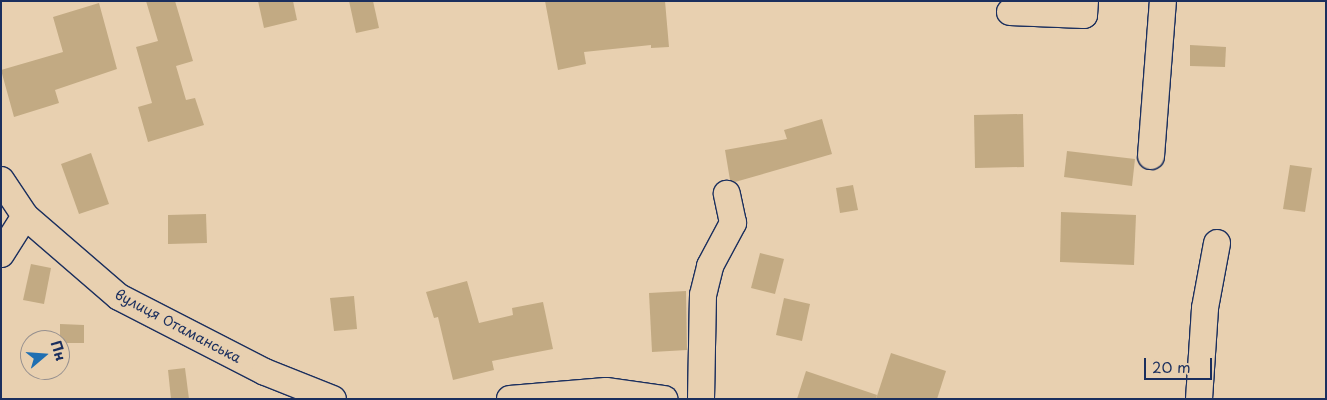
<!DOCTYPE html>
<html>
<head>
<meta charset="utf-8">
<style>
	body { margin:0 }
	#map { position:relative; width:1327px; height:400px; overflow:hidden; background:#e8d0b0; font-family:"Playpen Sans",sans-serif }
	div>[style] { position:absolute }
	.building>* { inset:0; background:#c2aa83 }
	.roads { filter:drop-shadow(1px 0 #1b2f5e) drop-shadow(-1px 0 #1b2f5e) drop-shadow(0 1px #1b2f5e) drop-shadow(0 -1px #1b2f5e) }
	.minor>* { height:26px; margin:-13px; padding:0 13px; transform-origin:13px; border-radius:13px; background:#e8d0b0 }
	span { translate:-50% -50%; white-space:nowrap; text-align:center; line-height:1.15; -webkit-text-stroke:5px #e8d0b0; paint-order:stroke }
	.street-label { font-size:14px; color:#1b2f5e }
	.frame { position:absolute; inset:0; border:2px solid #1b2f5e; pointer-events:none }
	.north { position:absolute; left:20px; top:330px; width:50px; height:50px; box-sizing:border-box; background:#e8d0b0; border:1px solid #96908f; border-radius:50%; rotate:72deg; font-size:14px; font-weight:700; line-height:20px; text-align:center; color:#1b2f5e }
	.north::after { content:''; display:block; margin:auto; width:18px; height:22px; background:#1f6fb2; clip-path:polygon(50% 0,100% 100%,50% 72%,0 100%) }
	.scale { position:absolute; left:1144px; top:358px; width:68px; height:22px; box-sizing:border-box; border:2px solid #1b2f5e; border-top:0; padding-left:6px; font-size:15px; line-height:18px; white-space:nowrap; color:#1b2f5e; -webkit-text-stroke:4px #e8d0b0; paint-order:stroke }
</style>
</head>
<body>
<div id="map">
	<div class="building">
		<i style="clip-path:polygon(146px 1px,175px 1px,193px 61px,176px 66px,186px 100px,195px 98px,204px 125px,148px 142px,138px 107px,152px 103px,136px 47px,158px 41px)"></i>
		<i style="clip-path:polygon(258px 1px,293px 1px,297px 20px,264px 28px)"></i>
		<i style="clip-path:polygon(349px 1px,373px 1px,379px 28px,356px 33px)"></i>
		<i style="clip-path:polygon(545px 1px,665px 1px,669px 47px,651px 48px,651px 45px,584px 52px,586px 64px,558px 70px)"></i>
		<i style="clip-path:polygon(99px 3px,117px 69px,55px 90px,59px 103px,14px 117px,1px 70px,63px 52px,53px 17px)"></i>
		<i style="clip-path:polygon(1190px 45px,1226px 47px,1225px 67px,1190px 66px)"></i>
		<i style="clip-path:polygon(1023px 114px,1024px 167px,975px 168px,974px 115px)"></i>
		<i style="clip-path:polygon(822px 119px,832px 154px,735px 182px,730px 180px,725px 150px,787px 139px,784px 130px)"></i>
		<i style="clip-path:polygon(1067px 151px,1135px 159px,1132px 186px,1064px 177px)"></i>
		<i style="clip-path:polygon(91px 153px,109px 204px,79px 214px,61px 164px)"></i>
		<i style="clip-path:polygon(1290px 165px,1312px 168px,1305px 212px,1283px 209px)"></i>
		<i style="clip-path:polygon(853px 185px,858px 210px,840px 213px,836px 188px)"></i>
		<i style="clip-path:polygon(1061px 212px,1136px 215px,1134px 265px,1060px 262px)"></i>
		<i style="clip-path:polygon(206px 214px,207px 243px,168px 244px,168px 215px)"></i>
		<i style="clip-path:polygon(760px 253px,784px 259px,775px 294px,751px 288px)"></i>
		<i style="clip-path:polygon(31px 264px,51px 268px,44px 304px,23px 300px)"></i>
		<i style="clip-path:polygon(467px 281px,479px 323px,513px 315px,512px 308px,543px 302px,553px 349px,492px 361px,494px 370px,453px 380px,438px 317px,434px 318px,426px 292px)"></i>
		<i style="clip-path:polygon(686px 291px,687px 350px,652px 352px,649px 293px)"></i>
		<i style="clip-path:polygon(354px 296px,357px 329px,334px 331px,330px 298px)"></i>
		<i style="clip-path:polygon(784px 298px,810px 304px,802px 341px,776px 335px)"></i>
		<i style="clip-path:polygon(60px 324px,84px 325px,84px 343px,60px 343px)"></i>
		<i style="clip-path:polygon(891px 353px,946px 371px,937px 399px,876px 399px)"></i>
		<i style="clip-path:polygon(185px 368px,189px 399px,171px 399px,168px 370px)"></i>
		<i style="clip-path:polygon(806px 371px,877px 395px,876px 399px,797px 399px)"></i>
	</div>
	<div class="roads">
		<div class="minor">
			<i style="left:1010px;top:12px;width:74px;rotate:2.3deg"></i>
			<i style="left:1084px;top:15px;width:14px;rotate:-86deg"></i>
			<i style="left:1151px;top:156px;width:155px;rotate:-85.6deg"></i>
			<i style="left:1px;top:180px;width:43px;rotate:56.3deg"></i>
			<i style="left:25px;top:216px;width:124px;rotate:40.8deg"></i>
			<i style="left:119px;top:297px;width:164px;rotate:27.2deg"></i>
			<i style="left:265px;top:372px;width:73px;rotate:21.7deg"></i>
			<i style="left:1px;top:254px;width:45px;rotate:-57.7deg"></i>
			<i style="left:510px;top:399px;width:96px;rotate:-4.8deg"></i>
			<i style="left:606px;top:391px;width:59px;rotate:7.9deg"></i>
			<i style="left:701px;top:399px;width:104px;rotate:-88.9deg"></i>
			<i style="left:703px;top:295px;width:30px;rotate:-76deg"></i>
			<i style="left:710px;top:266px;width:49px;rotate:-61.9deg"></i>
			<i style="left:733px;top:223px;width:30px;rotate:-102deg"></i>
			<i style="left:1199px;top:399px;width:91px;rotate:-86.2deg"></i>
			<i style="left:1205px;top:308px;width:66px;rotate:-79.5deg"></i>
		</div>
	</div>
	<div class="street-label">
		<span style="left:178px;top:326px;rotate:28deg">вулиця Отаманська</span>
	</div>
	<div class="frame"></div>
	<div class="north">Пн</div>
	<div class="scale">20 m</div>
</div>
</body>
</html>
